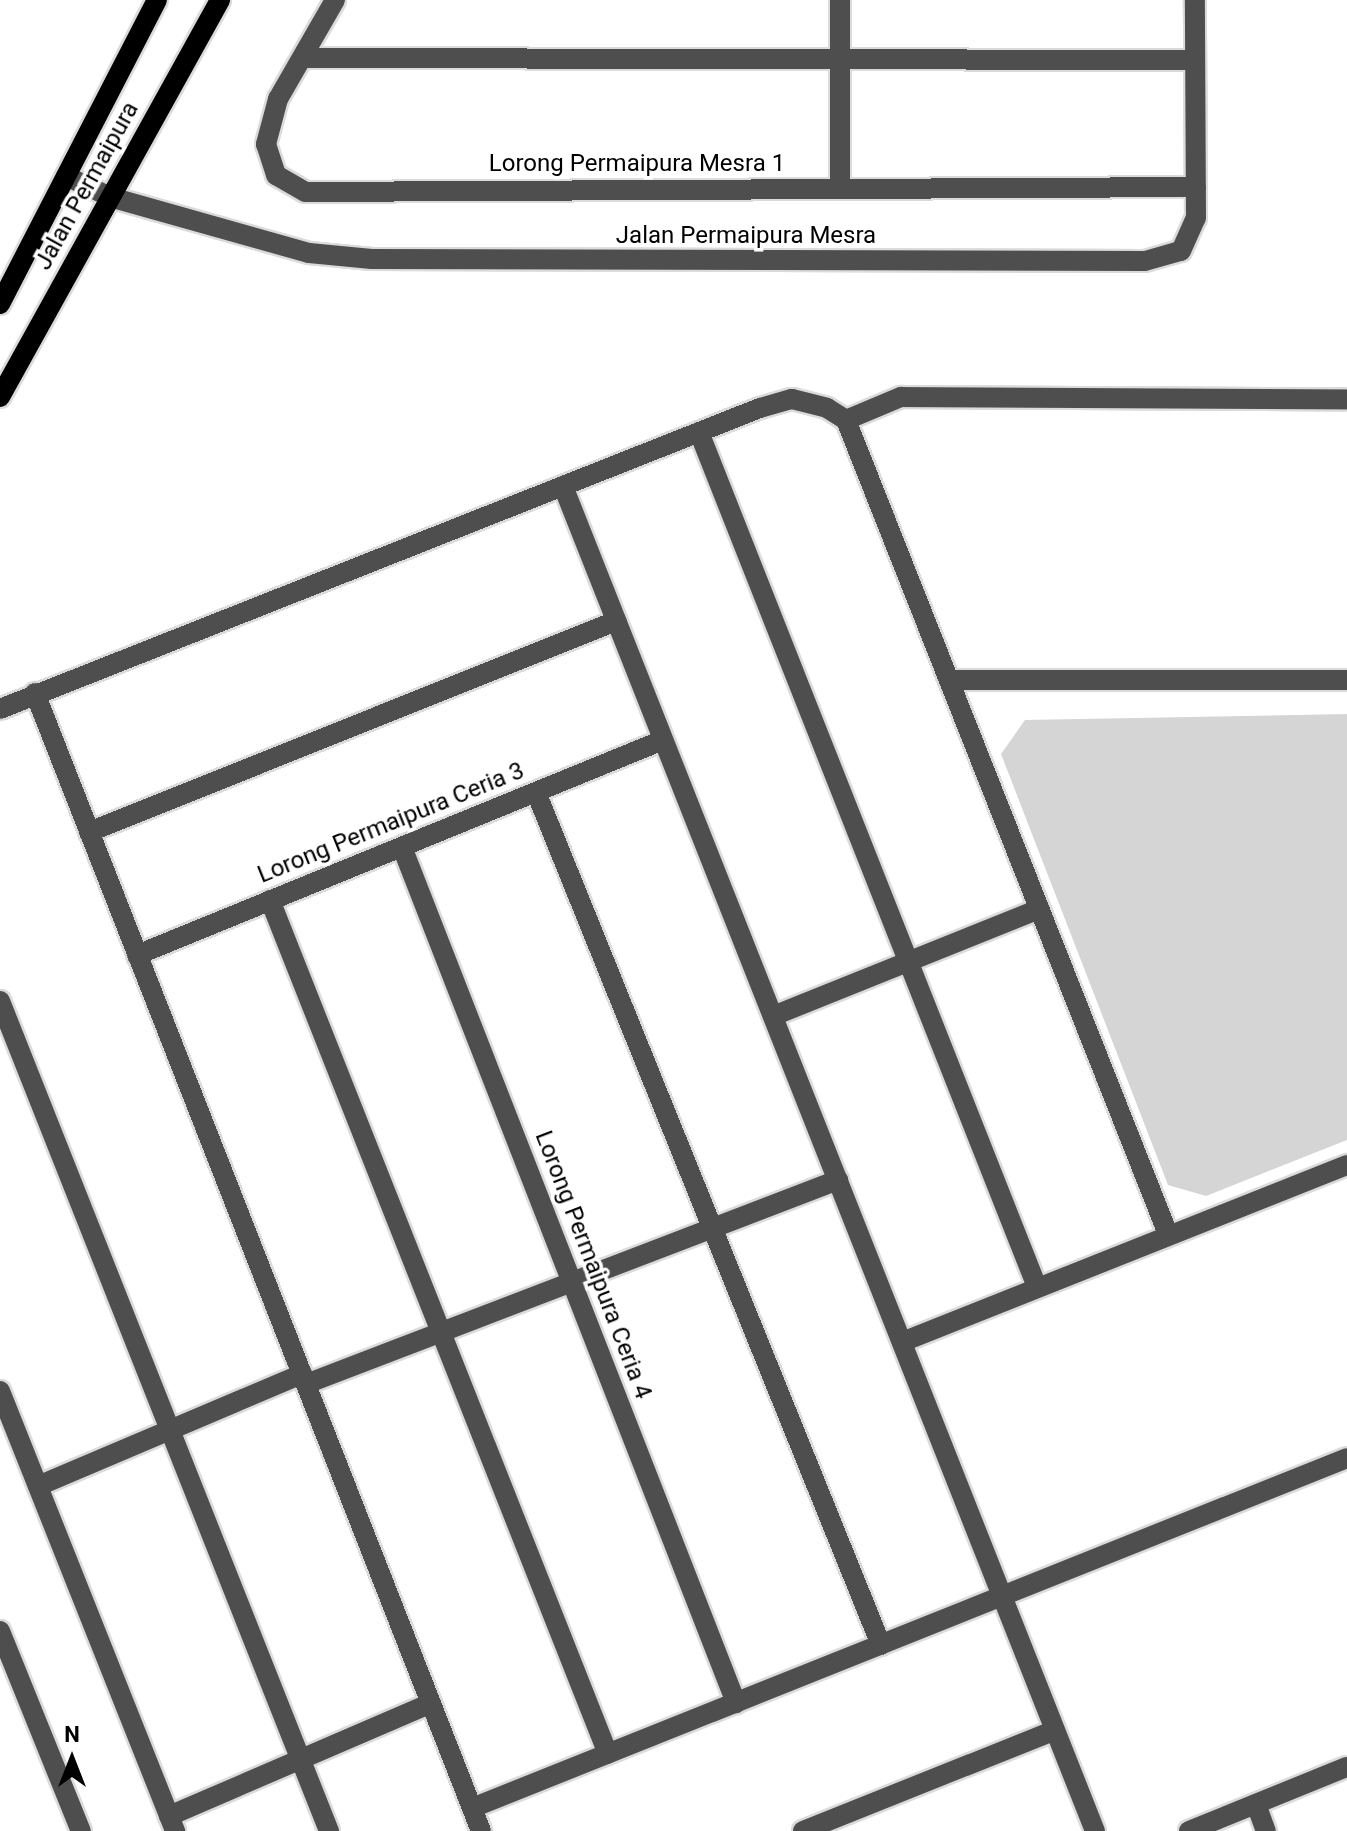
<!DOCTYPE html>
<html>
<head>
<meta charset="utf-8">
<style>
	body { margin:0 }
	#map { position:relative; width:1347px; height:1831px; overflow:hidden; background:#fff; font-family:Roboto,sans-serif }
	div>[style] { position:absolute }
	.green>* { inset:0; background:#d5d5d5 }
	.roads { filter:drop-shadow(2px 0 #dbdbdb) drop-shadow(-2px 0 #dbdbdb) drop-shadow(0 2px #dbdbdb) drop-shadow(0 -2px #dbdbdb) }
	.minor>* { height:20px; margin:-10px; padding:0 10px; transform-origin:10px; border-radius:10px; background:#4e4e4e }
	.major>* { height:20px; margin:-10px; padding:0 10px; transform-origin:10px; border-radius:10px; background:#000 }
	span { translate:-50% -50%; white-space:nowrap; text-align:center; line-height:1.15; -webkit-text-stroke:7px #fff; paint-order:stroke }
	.street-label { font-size:24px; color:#000 }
	.north { position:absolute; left:32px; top:1719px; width:80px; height:80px; -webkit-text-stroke:6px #fff; paint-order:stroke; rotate:0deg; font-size:22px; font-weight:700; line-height:32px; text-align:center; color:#000 }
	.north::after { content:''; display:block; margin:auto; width:28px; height:36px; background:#000; clip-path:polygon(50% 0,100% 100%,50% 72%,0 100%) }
</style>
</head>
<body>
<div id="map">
	<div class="green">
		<i style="clip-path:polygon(1347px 714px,1347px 1140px,1206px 1196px,1168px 1185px,1001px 754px,1025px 720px)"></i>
	</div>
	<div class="roads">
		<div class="minor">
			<i style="left:335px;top:0;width:114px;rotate:119.9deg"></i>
			<i style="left:278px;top:99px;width:47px;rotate:104.9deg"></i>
			<i style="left:266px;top:144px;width:33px;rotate:72deg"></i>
			<i style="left:276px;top:175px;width:34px;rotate:30deg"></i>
			<i style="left:306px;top:192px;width:890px;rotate:-0.32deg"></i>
			<i style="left:302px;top:58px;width:893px;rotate:0.13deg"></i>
			<i style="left:66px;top:176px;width:49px;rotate:25.5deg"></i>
			<i style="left:110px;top:197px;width:207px;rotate:15.7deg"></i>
			<i style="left:309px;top:253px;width:63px;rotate:5.4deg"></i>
			<i style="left:372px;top:259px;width:773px;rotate:0.15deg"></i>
			<i style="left:1145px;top:261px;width:37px;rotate:-16deg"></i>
			<i style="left:1181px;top:251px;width:36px;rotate:-66deg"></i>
			<i style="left:1196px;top:218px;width:218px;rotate:-90.3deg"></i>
			<i style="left:840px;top:189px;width:189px;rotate:-90deg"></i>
			<i style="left:846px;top:420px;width:60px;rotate:-22.7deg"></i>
			<i style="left:901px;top:397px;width:446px;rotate:0.3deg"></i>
			<i style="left:699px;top:432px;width:919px;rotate:68.43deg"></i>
			<i style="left:563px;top:486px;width:1446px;rotate:68.42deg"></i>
			<i style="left:949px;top:680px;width:398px"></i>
			<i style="left:35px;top:693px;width:1222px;rotate:68.6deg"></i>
			<i style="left:0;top:709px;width:817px;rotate:-21.61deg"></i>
			<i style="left:760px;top:408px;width:33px;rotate:-16deg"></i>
			<i style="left:792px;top:399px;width:36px;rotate:14deg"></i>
			<i style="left:827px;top:408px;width:22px;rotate:32deg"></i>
			<i style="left:846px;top:420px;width:875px;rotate:68.42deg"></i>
			<i style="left:536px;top:792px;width:920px;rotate:67.98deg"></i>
			<i style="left:89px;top:832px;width:568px;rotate:-21.82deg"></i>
			<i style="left:402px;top:847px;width:919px;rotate:68.68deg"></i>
			<i style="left:270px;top:900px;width:918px;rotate:68.41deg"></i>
			<i style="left:137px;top:955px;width:568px;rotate:-22.23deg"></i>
			<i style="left:0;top:1001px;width:893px;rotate:68.38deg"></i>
			<i style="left:773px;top:1016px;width:287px;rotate:-21.9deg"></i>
			<i style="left:902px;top:1342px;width:479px;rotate:-21.7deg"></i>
			<i style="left:306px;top:1384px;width:570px;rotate:-20.98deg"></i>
			<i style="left:0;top:1391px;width:474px;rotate:68.3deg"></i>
			<i style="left:38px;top:1486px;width:287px;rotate:-23deg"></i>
			<i style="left:0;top:1631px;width:216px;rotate:68deg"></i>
			<i style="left:1256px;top:1804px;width:29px;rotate:70deg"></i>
			<i style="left:472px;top:1808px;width:942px;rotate:-21.8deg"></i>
			<i style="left:169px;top:1816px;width:285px;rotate:-23.3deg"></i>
			<i style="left:803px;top:1831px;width:271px;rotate:-21.8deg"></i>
			<i style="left:1189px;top:1831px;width:170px;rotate:-22.1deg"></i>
		</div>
		<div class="major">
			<i style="left:0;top:304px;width:342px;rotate:-62.7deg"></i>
			<i style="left:0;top:397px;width:454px;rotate:-61deg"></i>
		</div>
	</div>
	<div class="street-label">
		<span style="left:637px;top:164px">Lorong Permaipura Mesra 1</span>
		<span style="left:87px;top:186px;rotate:-61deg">Jalan Permaipura</span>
		<span style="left:746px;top:236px">Jalan Permaipura Mesra</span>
		<span style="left:391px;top:823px;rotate:-22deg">Lorong Permaipura Ceria 3</span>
		<span style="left:593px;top:1265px;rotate:69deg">Lorong Permaipura Ceria 4</span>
	</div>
	<div class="north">N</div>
</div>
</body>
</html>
